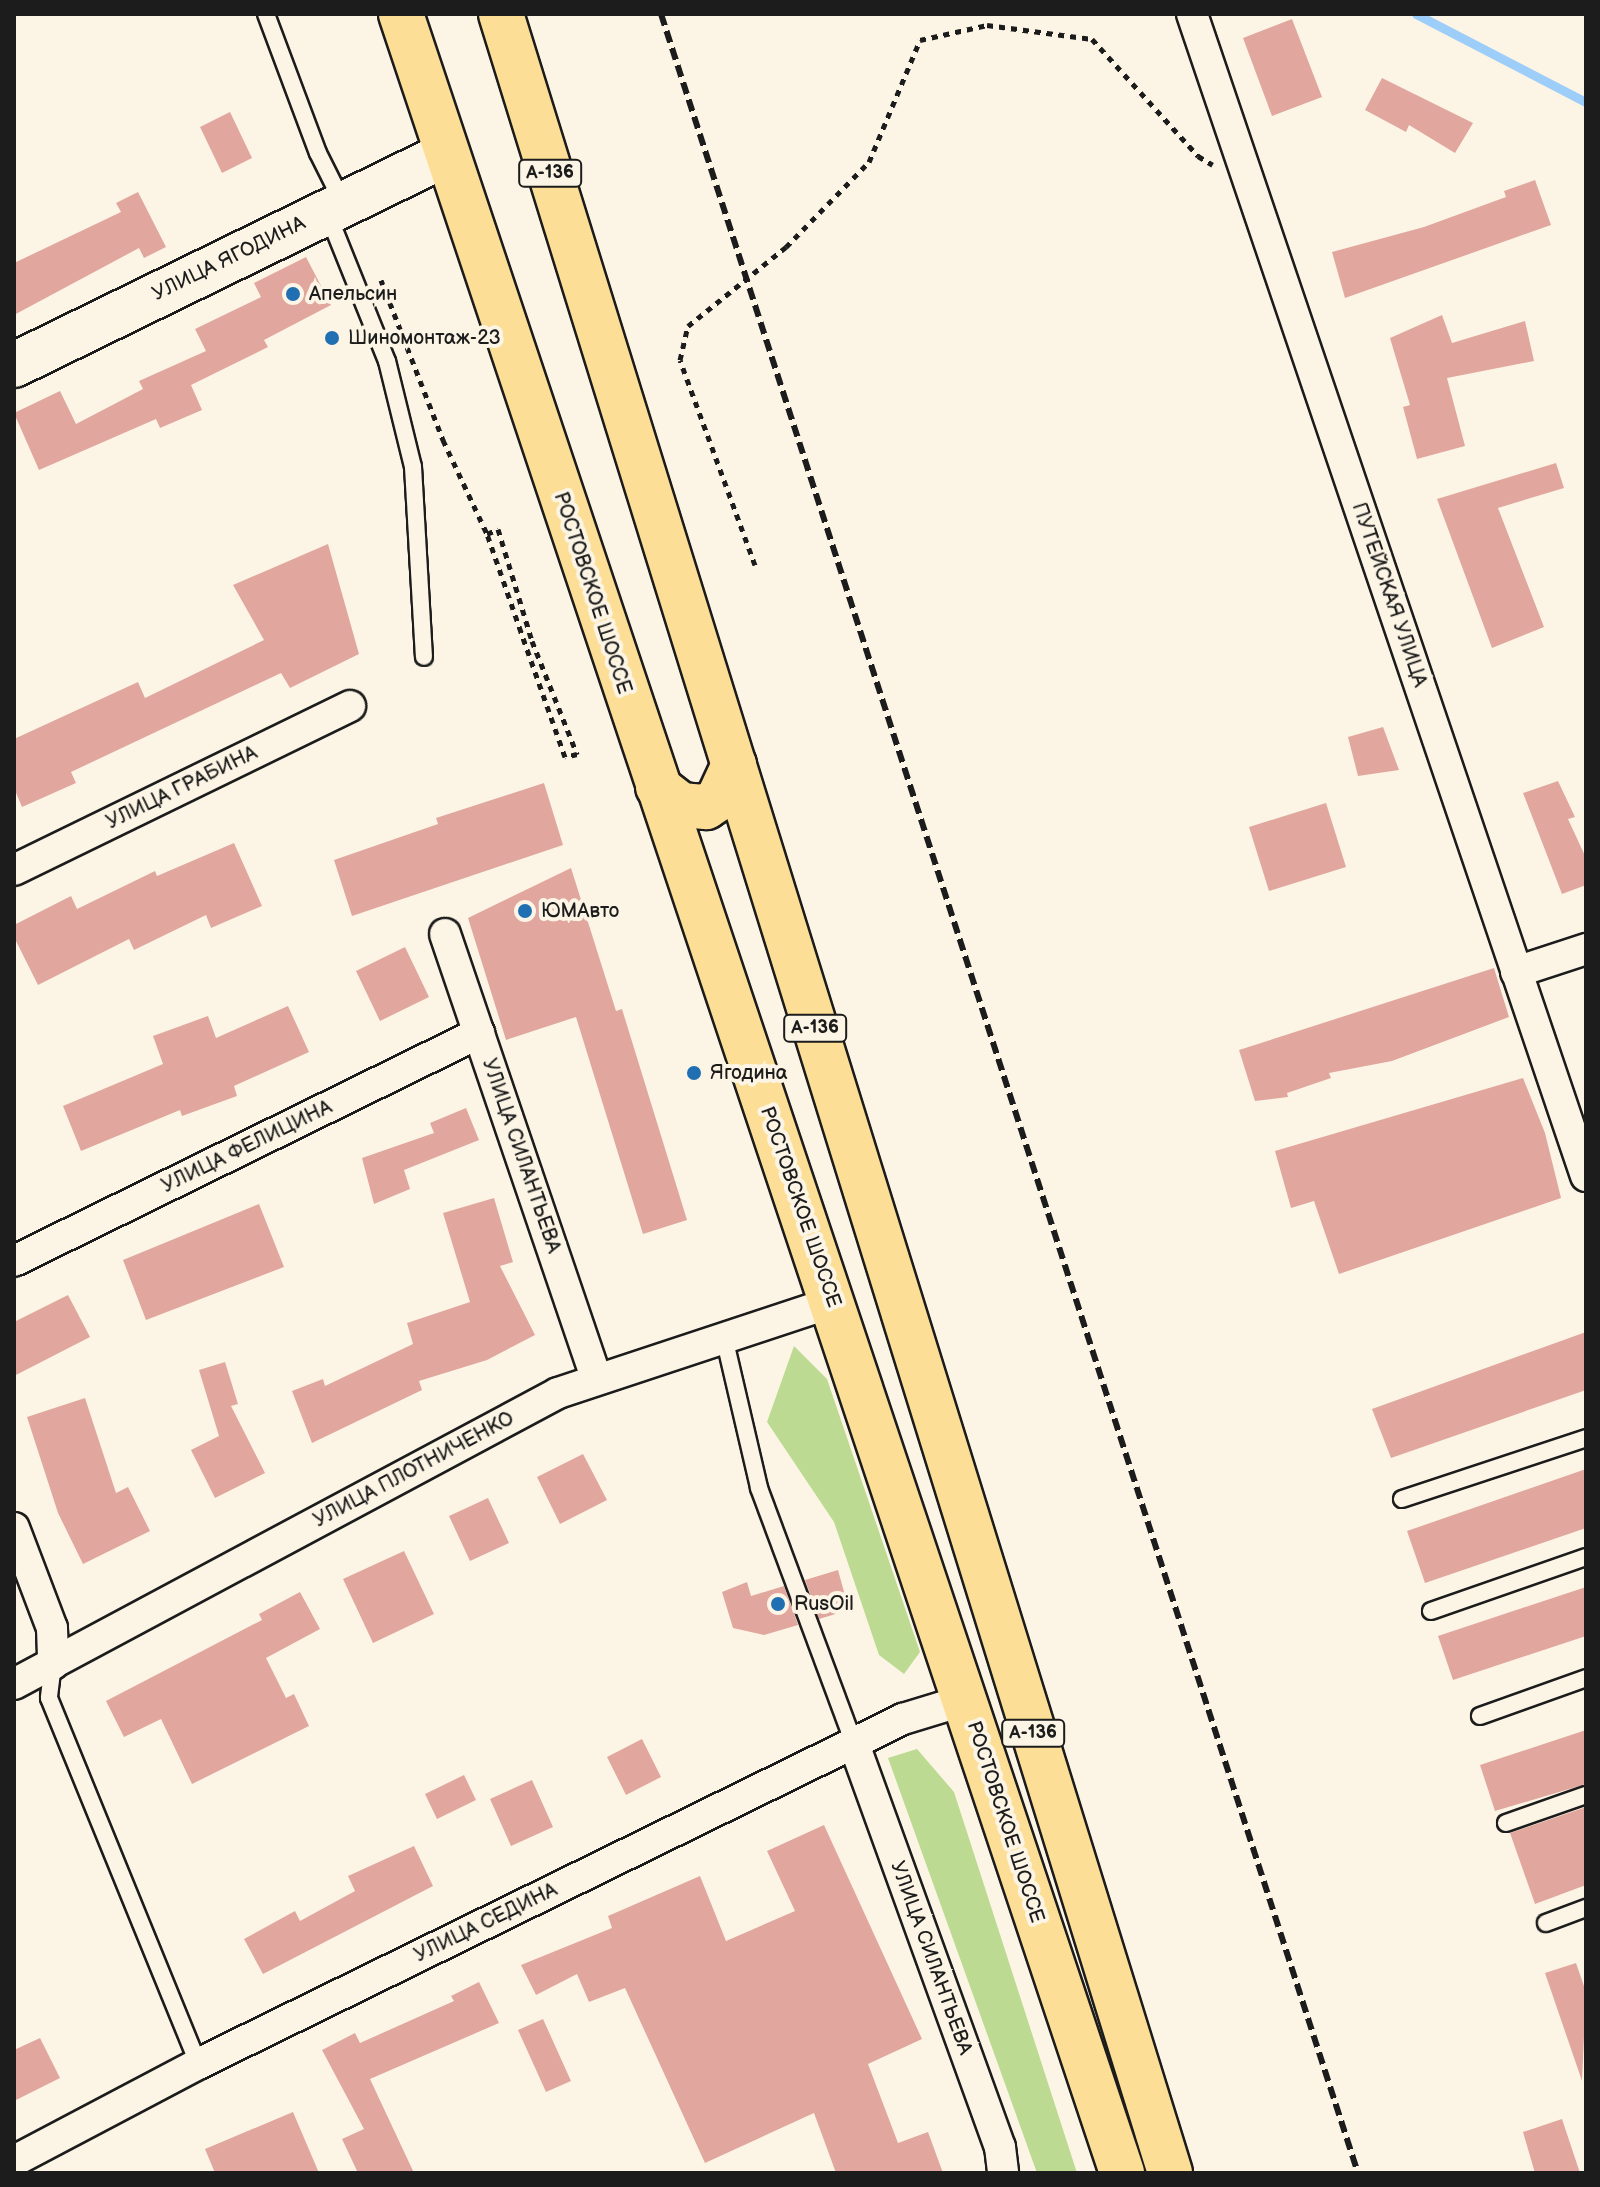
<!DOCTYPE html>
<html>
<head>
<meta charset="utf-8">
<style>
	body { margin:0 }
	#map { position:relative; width:1600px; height:2187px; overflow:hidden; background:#fcf5e5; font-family:"Balsamiq Sans",sans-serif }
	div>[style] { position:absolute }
	.green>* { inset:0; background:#bdda92 }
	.stream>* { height:9px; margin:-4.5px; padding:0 4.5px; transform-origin:4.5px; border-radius:4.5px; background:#9dcdf9 }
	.building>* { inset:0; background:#e1a79e }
	.path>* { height:5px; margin-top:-2.5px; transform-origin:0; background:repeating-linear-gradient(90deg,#1c1c1c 0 6px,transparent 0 12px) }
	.roads { filter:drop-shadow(2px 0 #1c1c1c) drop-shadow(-2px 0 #1c1c1c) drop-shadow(0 2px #1c1c1c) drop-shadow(0 -2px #1c1c1c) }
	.lane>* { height:16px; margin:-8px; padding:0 8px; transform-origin:8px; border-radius:8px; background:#fcf5e5 }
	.street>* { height:30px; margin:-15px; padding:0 15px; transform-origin:15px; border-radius:15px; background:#fcf5e5 }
	.secondary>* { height:44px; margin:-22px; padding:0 22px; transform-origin:22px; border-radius:22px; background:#fcf5e5 }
	.highway>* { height:44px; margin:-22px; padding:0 22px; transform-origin:22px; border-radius:22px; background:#fcde96 }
	.rail>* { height:6px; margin-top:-3px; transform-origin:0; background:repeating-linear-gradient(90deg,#1c1c1c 0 12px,transparent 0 18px) }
	.dots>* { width:22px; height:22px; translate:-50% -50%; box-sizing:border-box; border:4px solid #fcf5e5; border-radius:50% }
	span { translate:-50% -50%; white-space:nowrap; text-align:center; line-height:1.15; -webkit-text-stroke:8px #fcf5e5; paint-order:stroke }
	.shield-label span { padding:2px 6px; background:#fcf5e5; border:2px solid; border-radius:6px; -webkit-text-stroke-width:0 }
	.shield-label { font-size:18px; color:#1c1c1c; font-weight:700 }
	.street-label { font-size:20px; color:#1c1c1c }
	.poi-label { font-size:20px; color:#1c1c1c }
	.left { translate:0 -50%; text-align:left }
	.frame { position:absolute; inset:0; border:16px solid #1c1c1c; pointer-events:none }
</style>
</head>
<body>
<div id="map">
	<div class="green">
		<i style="clip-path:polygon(794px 1346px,827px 1379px,920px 1652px,904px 1674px,879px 1655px,834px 1522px,767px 1422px)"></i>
		<i style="clip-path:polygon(917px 1749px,954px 1792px,1077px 2173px,1037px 2173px,888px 1758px)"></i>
	</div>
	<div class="stream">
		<i style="left:1416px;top:14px;width:191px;rotate:27.4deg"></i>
	</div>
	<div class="building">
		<i style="clip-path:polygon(1292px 19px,1322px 97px,1272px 116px,1243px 38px)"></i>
		<i style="clip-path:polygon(1382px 78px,1473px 123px,1455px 153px,1409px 125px,1406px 132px,1365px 110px)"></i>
		<i style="clip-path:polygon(230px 112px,252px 158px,222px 173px,200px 127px)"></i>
		<i style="clip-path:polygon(1535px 180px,1551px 225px,1345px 298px,1332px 252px,1424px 227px,1506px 197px,1504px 191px)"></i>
		<i style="clip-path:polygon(138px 192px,166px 247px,144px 258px,139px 248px,14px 315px,14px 263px,121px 212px,116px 203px)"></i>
		<i style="clip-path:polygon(306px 257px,331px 305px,264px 340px,268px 347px,191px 385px,202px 410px,160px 428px,156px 419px,39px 470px,14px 413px,60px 391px,76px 424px,143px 389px,139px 381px,206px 351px,195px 329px,261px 297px,254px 283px)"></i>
		<i style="clip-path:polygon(1442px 315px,1452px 343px,1525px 321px,1534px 361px,1447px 378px,1465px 446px,1417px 459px,1403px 407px,1410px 405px,1390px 338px)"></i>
		<i style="clip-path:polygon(1556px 463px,1564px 488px,1498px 508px,1544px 627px,1492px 648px,1437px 499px)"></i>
		<i style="clip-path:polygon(328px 544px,359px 654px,290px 688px,281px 673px,71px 772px,76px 783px,22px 807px,14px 788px,14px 739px,138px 682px,145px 698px,264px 640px,233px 585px)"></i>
		<i style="clip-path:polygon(1383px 727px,1399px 770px,1358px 776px,1348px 737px)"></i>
		<i style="clip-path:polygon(1558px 781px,1575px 817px,1568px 819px,1586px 858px,1586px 885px,1562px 894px,1523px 793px)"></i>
		<i style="clip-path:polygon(544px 783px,563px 845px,352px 916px,334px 860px,438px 824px,436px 818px)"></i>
		<i style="clip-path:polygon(1326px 803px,1346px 867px,1269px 891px,1249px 827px)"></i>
		<i style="clip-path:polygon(234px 843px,262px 906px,211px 928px,206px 915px,134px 950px,129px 939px,38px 985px,14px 937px,14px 925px,71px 896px,77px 909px,155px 871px,157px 876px)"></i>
		<i style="clip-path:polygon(571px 868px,616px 1011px,622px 1009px,687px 1220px,643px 1234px,576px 1017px,506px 1040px,468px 918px)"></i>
		<i style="clip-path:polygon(405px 947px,429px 997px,380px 1021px,356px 971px)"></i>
		<i style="clip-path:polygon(1494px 968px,1509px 1017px,1392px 1061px,1329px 1073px,1331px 1078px,1287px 1093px,1288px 1097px,1255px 1101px,1239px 1050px)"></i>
		<i style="clip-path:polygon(288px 1006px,309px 1052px,234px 1086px,237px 1096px,182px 1116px,180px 1110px,81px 1151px,63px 1106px,163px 1064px,153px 1036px,208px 1016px,216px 1038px)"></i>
		<i style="clip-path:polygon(1523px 1078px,1545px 1133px,1561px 1198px,1339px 1274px,1314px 1201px,1291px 1208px,1275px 1151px)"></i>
		<i style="clip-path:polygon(466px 1108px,479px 1140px,404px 1170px,410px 1189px,374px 1204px,362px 1158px,434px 1133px,430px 1123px)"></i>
		<i style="clip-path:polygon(494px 1198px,513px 1262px,500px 1266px,535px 1335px,487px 1360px,419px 1381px,422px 1390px,312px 1443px,292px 1391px,323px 1379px,325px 1386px,413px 1344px,407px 1323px,470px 1302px,443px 1213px)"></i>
		<i style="clip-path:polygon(259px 1204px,284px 1267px,146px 1320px,123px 1260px)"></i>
		<i style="clip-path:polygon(68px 1295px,90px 1337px,14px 1376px,14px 1322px)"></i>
		<i style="clip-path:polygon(1586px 1332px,1586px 1390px,1391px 1458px,1372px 1409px)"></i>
		<i style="clip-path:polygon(225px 1362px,238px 1404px,231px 1406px,265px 1473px,215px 1498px,191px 1450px,219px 1436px,199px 1370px)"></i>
		<i style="clip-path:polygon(85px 1398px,116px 1493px,128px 1487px,150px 1531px,83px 1564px,58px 1513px,27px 1417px)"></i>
		<i style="clip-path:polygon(583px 1454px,607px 1500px,560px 1524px,537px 1477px)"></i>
		<i style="clip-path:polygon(1586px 1469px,1586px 1528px,1425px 1583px,1407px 1531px)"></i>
		<i style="clip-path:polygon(488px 1498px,509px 1543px,470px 1561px,449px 1516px)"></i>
		<i style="clip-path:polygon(404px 1551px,434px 1614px,373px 1643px,343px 1579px)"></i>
		<i style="clip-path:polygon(838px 1570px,849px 1610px,819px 1619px,805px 1580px)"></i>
		<i style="clip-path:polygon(747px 1582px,751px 1596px,784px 1586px,798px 1625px,764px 1635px,733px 1628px,722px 1592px)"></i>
		<i style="clip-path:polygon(1586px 1587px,1586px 1636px,1453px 1680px,1438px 1636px)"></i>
		<i style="clip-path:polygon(300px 1592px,320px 1629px,266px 1658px,286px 1698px,294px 1694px,309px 1726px,192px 1784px,161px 1719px,124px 1737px,106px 1701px,262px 1620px,259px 1614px)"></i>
		<i style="clip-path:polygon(1586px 1730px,1586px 1784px,1495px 1811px,1480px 1765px)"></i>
		<i style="clip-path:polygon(642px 1739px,661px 1777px,626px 1795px,607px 1757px)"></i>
		<i style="clip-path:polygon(464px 1775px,476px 1800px,437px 1819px,425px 1794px)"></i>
		<i style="clip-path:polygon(532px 1780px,553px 1827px,511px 1846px,490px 1799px)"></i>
		<i style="clip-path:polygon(1586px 1807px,1586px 1885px,1535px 1904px,1510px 1833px)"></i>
		<i style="clip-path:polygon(824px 1825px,922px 2039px,868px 2064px,898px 2143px,928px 2132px,943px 2173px,836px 2173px,814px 2113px,705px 2163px,625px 1988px,589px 2002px,577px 1974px,536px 1995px,521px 1965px,612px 1928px,608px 1916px,700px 1876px,726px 1941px,795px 1911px,767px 1851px)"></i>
		<i style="clip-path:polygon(414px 1846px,433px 1886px,263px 1974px,244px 1939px,295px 1911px,300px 1921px,355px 1891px,348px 1876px)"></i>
		<i style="clip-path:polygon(1576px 1963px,1586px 1992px,1582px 2081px,1545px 1973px)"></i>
		<i style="clip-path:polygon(479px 1982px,499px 2023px,370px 2079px,414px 2173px,358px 2173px,342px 2139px,364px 2129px,322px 2050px,355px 2033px,360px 2043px,454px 2001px,451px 1996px)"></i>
		<i style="clip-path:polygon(543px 2019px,571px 2081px,546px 2092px,518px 2030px)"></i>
		<i style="clip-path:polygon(40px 2038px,60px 2078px,14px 2101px,14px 2050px)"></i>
		<i style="clip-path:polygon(293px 2112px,319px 2173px,215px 2173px,205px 2149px)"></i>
		<i style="clip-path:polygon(1562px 2119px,1580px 2173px,1535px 2173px,1523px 2132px)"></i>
	</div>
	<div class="path">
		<i style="left:381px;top:280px;width:172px;rotate:68.8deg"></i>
		<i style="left:443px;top:440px;width:104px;rotate:64.9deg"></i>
		<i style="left:498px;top:529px;width:117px;rotate:73.1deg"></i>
		<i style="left:532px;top:641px;width:122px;rotate:68.3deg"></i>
		<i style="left:577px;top:754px;width:12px;rotate:166deg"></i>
		<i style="left:565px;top:757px;width:133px;rotate:-109.4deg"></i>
		<i style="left:521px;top:632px;width:104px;rotate:-109.1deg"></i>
		<i style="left:487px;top:534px;width:12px;rotate:-24deg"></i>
		<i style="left:755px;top:565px;width:218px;rotate:-110.1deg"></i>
		<i style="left:680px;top:360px;width:35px;rotate:-77deg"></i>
		<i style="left:688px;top:326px;width:126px;rotate:-38.9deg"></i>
		<i style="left:786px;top:247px;width:119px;rotate:-45.7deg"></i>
		<i style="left:869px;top:162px;width:132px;rotate:-67.3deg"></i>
		<i style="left:920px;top:40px;width:69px;rotate:-12.6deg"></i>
		<i style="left:987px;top:25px;width:106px;rotate:7.6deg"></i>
		<i style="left:1092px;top:39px;width:158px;rotate:47.8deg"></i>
		<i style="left:1198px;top:156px;width:17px;rotate:31deg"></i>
	</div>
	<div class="roads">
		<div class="lane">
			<i style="left:266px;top:14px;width:148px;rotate:69.5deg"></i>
			<i style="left:318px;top:153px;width:54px;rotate:63.4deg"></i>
			<i style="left:327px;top:212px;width:161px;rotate:68.1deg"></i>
			<i style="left:387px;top:361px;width:109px;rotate:76.2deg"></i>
			<i style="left:413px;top:467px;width:190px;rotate:86.7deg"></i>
			<i style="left:724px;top:1337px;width:155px;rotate:76.9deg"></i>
			<i style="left:759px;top:1488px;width:273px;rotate:69.6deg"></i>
			<i style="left:1402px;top:1499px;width:194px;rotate:-18.3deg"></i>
			<i style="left:1431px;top:1611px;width:164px;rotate:-19.2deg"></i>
			<i style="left:53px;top:1664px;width:34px;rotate:97deg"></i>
			<i style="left:49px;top:1698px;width:395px;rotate:67.8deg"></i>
			<i style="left:1480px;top:1716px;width:113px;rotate:-19.7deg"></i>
			<i style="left:1506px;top:1823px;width:85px;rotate:-19.3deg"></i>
			<i style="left:1546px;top:1923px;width:43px;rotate:-20.6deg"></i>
		</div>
		<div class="street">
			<i style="left:1192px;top:14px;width:1227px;rotate:71.27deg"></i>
			<i style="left:14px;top:870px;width:374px;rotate:-26deg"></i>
			<i style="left:445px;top:934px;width:469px;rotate:71.2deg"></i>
			<i style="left:1516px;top:972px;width:74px;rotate:-18.2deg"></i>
			<i style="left:14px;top:1261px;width:518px;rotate:-26.12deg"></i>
			<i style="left:14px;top:1528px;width:107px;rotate:69.2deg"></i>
			<i style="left:52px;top:1628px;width:36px;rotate:88deg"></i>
			<i style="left:14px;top:1684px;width:617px;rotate:-28.14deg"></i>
			<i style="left:558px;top:1393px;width:290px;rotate:-18.3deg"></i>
			<i style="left:854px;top:1744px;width:429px;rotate:70.1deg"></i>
			<i style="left:1000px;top:2147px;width:26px;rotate:83deg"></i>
			<i style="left:14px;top:2161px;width:208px;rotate:-27.8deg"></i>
			<i style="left:198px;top:2064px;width:785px;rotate:-26.08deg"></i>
			<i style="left:903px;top:1719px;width:65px;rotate:-17deg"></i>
		</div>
		<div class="secondary">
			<i style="left:14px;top:365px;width:479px;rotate:-26deg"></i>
		</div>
		<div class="highway">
			<i style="left:401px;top:14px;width:2276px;rotate:71.53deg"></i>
			<i style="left:501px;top:14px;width:2260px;rotate:72.78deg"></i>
			<i style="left:658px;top:787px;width:29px;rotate:38deg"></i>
			<i style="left:681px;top:805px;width:25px;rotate:5deg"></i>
			<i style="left:706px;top:807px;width:14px;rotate:-34deg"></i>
			<i style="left:718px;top:799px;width:38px;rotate:-65deg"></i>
		</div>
	</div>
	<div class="rail">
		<i style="left:661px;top:14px;width:2269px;rotate:72.11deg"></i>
	</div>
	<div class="dots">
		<i style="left:293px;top:294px;background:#1f6fb2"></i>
		<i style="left:332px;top:338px;background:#1f6fb2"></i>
		<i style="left:525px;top:911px;background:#1f6fb2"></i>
		<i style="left:694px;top:1073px;background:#1f6fb2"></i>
		<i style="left:778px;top:1604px;background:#1f6fb2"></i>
	</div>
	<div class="shield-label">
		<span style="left:550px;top:173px">А-136</span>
		<span style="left:815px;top:1028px">А-136</span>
		<span style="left:1033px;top:1733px">А-136</span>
	</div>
	<div class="street-label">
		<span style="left:229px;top:259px;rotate:-26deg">УЛИЦА ЯГОДИНА</span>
		<span style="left:592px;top:593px;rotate:72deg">РОСТОВСКОЕ ШОССЕ</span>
		<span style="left:1389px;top:595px;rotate:71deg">ПУТЕЙСКАЯ УЛИЦА</span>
		<span style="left:182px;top:788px;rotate:-26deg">УЛИЦА ГРАБИНА</span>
		<span style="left:247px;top:1147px;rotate:-26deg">УЛИЦА ФЕЛИЦИНА</span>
		<span style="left:521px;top:1156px;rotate:71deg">УЛИЦА СИЛАНТЬЕВА</span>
		<span style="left:800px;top:1207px;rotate:71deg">РОСТОВСКОЕ ШОССЕ</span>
		<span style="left:414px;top:1470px;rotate:-28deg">УЛИЦА ПЛОТНИЧЕНКО</span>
		<span style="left:1005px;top:1822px;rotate:72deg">РОСТОВСКОЕ ШОССЕ</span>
		<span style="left:486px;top:1923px;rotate:-26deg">УЛИЦА СЕДИНА</span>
		<span style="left:931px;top:1958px;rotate:70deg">УЛИЦА СИЛАНТЬЕВА</span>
	</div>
	<div class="poi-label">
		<span class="left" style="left:309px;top:294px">Апельсин</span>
		<span class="left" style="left:348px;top:338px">Шиномонтаж-23</span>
		<span class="left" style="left:541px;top:911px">ЮМАвто</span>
		<span class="left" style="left:710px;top:1073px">Ягодина</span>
		<span class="left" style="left:794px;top:1604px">RusOil</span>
	</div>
	<div class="frame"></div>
</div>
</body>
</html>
